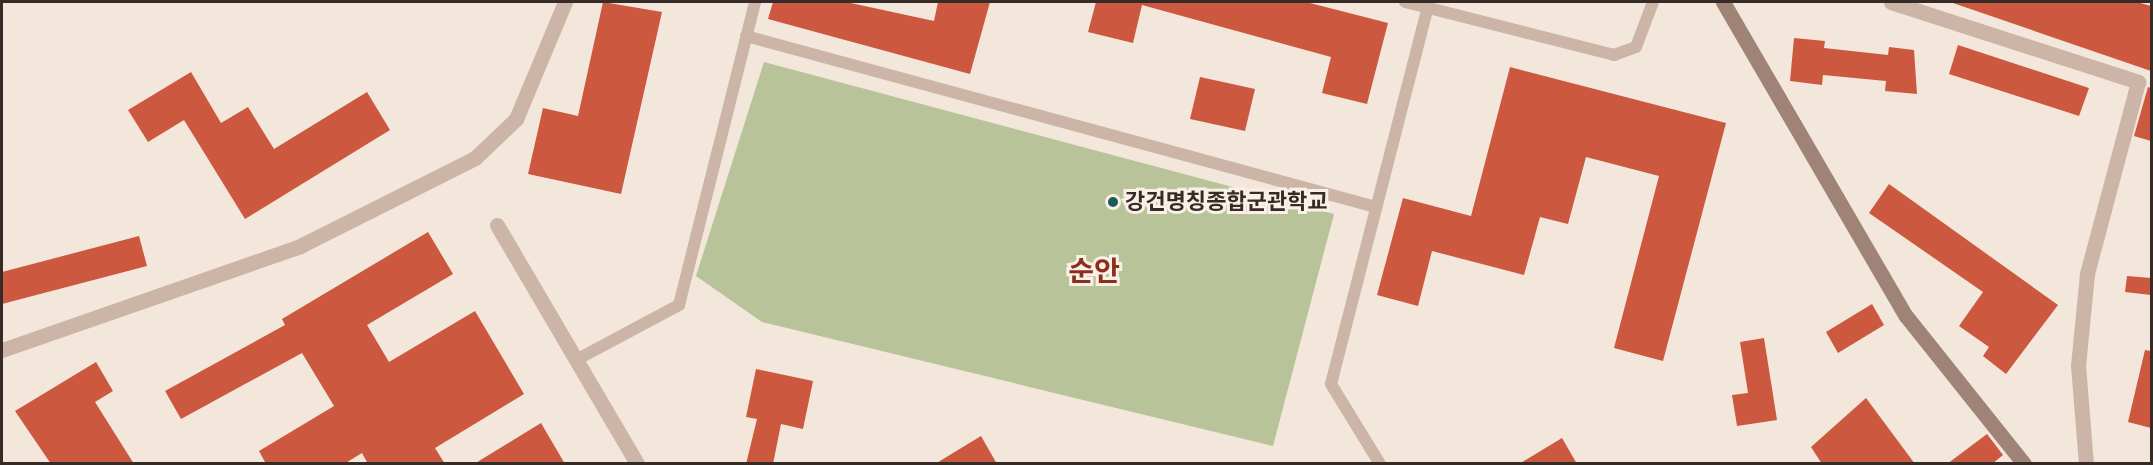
<!DOCTYPE html>
<html>
<head>
<meta charset="utf-8">
<style>
	body { margin:0 }
	#map { position:relative; width:2153px; height:465px; overflow:hidden; background:#f3e6db; font-family:Signika,"Noto Sans KR",sans-serif }
	div>[style] { position:absolute }
	.green>* { inset:0; background:#b8c39a }
	.building>* { inset:0; background:#cc583f }
	.lane>* { height:12px; margin:-6px; padding:0 6px; transform-origin:6px; border-radius:6px; background:#ccb5a6 }
	.street>* { height:15px; margin:-7.5px; padding:0 7.5px; transform-origin:7.5px; border-radius:7.5px; background:#ccb5a6 }
	.secondary>* { height:15px; margin:-7.5px; padding:0 7.5px; transform-origin:7.5px; border-radius:7.5px; background:#a08377 }
	.dots>* { width:16px; height:16px; translate:-50% -50%; box-sizing:border-box; border:3px solid #faf0e7; border-radius:50% }
	span { translate:-50% -50%; white-space:nowrap; text-align:center; line-height:1.15; -webkit-text-stroke:6px #faf0e7; paint-order:stroke }
	.poi-label { font-size:22px; color:#372b27; font-weight:700 }
	.left { translate:0 -50%; text-align:left }
	.district-label { font-size:28px; color:#8b2f1c; font-weight:700 }
	.frame { position:absolute; inset:0; border:3px solid #372b27; pointer-events:none }
</style>
</head>
<body>
<div id="map">
	<div class="green">
		<i style="clip-path:polygon(764px 62px,1334px 214px,1273px 446px,762px 322px,696px 276px)"></i>
	</div>
	<div class="building">
		<i style="clip-path:polygon(603px 2px,662px 12px,621px 194px,528px 174px,543px 108px,578px 116px)"></i>
		<i style="clip-path:polygon(773px 2px,846px 2px,934px 21px,938px 2px,990px 2px,970px 74px,768px 19px)"></i>
		<i style="clip-path:polygon(1096px 2px,1306px 2px,1388px 23px,1367px 104px,1322px 93px,1331px 57px,1142px 5px,1133px 43px,1088px 32px)"></i>
		<i style="clip-path:polygon(1950px 2px,2137px 2px,2151px 6px,2151px 71px)"></i>
		<i style="clip-path:polygon(1794px 38px,1825px 41px,1824px 48px,1888px 55px,1889px 47px,1914px 50px,1917px 94px,1885px 91px,1886px 81px,1823px 75px,1822px 85px,1790px 81px)"></i>
		<i style="clip-path:polygon(1958px 45px,2089px 88px,2079px 116px,1949px 74px)"></i>
		<i style="clip-path:polygon(1510px 67px,1726px 123px,1663px 361px,1614px 348px,1659px 176px,1586px 157px,1568px 224px,1540px 217px,1524px 275px,1432px 251px,1418px 306px,1377px 295px,1403px 198px,1471px 216px)"></i>
		<i style="clip-path:polygon(191px 72px,221px 123px,248px 107px,274px 149px,367px 92px,390px 130px,245px 219px,184px 120px,148px 142px,128px 110px)"></i>
		<i style="clip-path:polygon(1200px 77px,1255px 89px,1245px 131px,1190px 119px)"></i>
		<i style="clip-path:polygon(2148px 87px,2151px 88px,2151px 141px,2134px 136px)"></i>
		<i style="clip-path:polygon(1889px 184px,2058px 305px,2006px 374px,1983px 356px,1989px 347px,1959px 326px,1983px 292px,1869px 213px)"></i>
		<i style="clip-path:polygon(428px 232px,453px 274px,367px 325px,389px 362px,475px 311px,524px 394px,435px 448px,445px 464px,368px 464px,362px 453px,344px 464px,266px 464px,259px 451px,334px 406px,302px 353px,181px 419px,165px 391px,285px 325px,282px 319px)"></i>
		<i style="clip-path:polygon(139px 236px,147px 266px,2px 304px,2px 272px)"></i>
		<i style="clip-path:polygon(2127px 276px,2151px 278px,2151px 295px,2125px 292px)"></i>
		<i style="clip-path:polygon(1872px 304px,1884px 325px,1838px 353px,1826px 332px)"></i>
		<i style="clip-path:polygon(1764px 338px,1777px 420px,1737px 426px,1732px 395px,1748px 393px,1740px 342px)"></i>
		<i style="clip-path:polygon(2145px 350px,2151px 351px,2151px 428px,2128px 422px)"></i>
		<i style="clip-path:polygon(96px 362px,113px 391px,95px 402px,134px 464px,51px 464px,15px 411px)"></i>
		<i style="clip-path:polygon(756px 369px,813px 381px,803px 429px,781px 424px,773px 464px,746px 464px,757px 419px,746px 417px)"></i>
		<i style="clip-path:polygon(1866px 398px,1915px 464px,1822px 464px,1811px 447px)"></i>
		<i style="clip-path:polygon(541px 423px,565px 464px,474px 464px)"></i>
		<i style="clip-path:polygon(1987px 434px,2003px 455px,1992px 464px,1947px 464px)"></i>
		<i style="clip-path:polygon(981px 436px,997px 464px,935px 464px)"></i>
		<i style="clip-path:polygon(1562px 438px,1577px 464px,1519px 464px)"></i>
	</div>
	<div class="lane">
		<i style="left:1405px;top:2px;width:216px;rotate:14.2deg"></i>
		<i style="left:1614px;top:55px;width:23px;rotate:-20deg"></i>
		<i style="left:1636px;top:47px;width:48px;rotate:-69.3deg"></i>
		<i style="left:746px;top:36px;width:653px;rotate:15.19deg"></i>
		<i style="left:576px;top:360px;width:117px;rotate:-28.1deg"></i>
		<i style="left:679px;top:305px;width:312px;rotate:-75.9deg"></i>
		<i style="left:1380px;top:464px;width:94px;rotate:-121.5deg"></i>
		<i style="left:1331px;top:384px;width:389px;rotate:-75.6deg"></i>
	</div>
	<div class="street">
		<i style="left:1891px;top:2px;width:260px;rotate:17.9deg"></i>
		<i style="left:2138px;top:82px;width:199px;rotate:104.9deg"></i>
		<i style="left:2087px;top:274px;width:91px;rotate:95.6deg"></i>
		<i style="left:2078px;top:365px;width:99px;rotate:85.4deg"></i>
		<i style="left:497px;top:225px;width:277px;rotate:59.6deg"></i>
		<i style="left:2px;top:350px;width:316px;rotate:-19.2deg"></i>
		<i style="left:300px;top:246px;width:196px;rotate:-26.7deg"></i>
		<i style="left:475px;top:158px;width:57px;rotate:-43.6deg"></i>
		<i style="left:516px;top:119px;width:127px;rotate:-67.3deg"></i>
	</div>
	<div class="secondary">
		<i style="left:1723px;top:2px;width:363px;rotate:59.8deg"></i>
		<i style="left:1906px;top:316px;width:189px;rotate:51.4deg"></i>
	</div>
	<div class="dots">
		<i style="left:1113px;top:202px;background:#1a5b5b"></i>
	</div>
	<div class="poi-label">
		<span class="left" style="left:1125px;top:202px">강건명칭종합군관학교</span>
	</div>
	<div class="district-label">
		<span style="left:1094px;top:272px">순안</span>
	</div>
	<div class="frame"></div>
</div>
</body>
</html>
